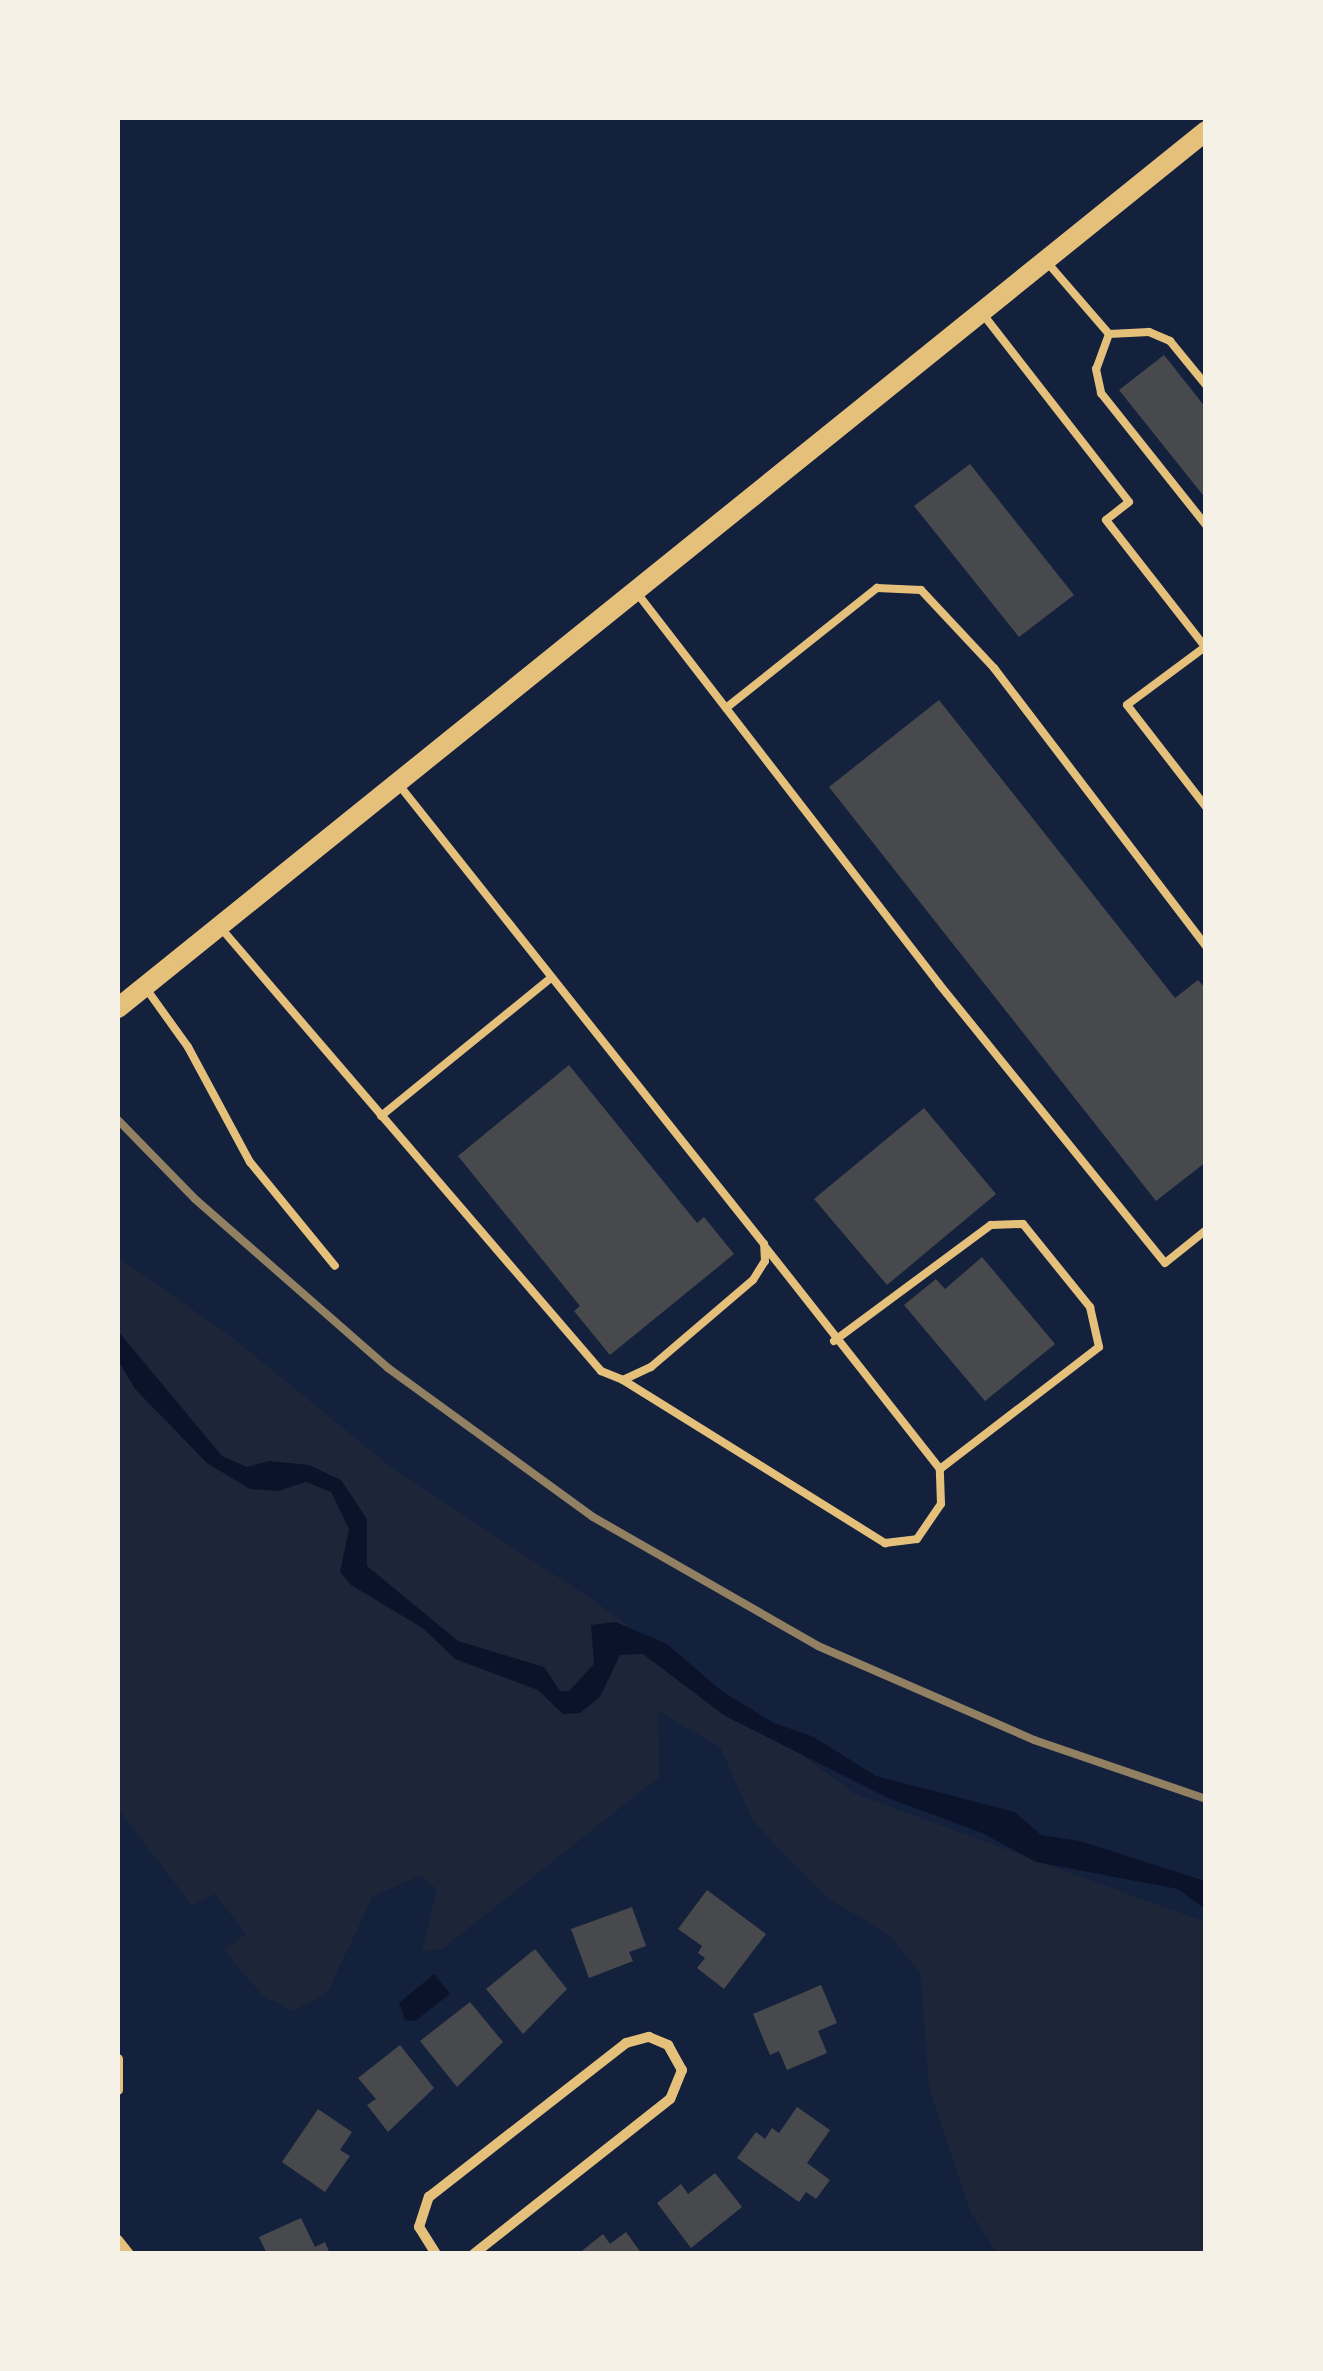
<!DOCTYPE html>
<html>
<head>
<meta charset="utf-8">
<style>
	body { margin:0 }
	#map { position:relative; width:1323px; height:2371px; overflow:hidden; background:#14213d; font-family:"Fira Sans",sans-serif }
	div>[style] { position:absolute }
	.green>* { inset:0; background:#1d2539 }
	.water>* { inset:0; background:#0b132b }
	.building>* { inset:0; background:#48494c }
	.service>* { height:8px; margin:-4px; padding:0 4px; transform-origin:4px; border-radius:4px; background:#e5c07b }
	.minor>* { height:10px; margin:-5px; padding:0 5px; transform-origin:5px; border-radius:5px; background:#e5c07b }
	.secondary>* { height:20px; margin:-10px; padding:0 10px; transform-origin:10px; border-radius:10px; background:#e5c07b }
	.rail>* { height:8px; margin:-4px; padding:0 4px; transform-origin:4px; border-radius:4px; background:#918062 }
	span { translate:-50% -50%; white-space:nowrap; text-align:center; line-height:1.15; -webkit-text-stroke:9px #f6f1e7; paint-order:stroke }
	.frame { position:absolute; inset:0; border:120px solid #f6f1e7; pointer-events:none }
</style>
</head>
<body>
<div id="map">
	<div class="green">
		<i style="clip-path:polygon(118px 1257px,234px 1339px,397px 1472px,593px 1600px,855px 1794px,1205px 1922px,1205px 2253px,997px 2253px,970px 2211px,929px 2088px,921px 1974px,889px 1935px,825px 1896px,753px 1821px,720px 1747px,658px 1711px,659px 1777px,442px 1949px,422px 1951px,437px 1889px,419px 1876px,373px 1896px,327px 1993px,293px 2011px,262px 1995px,224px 1950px,246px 1934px,215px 1894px,192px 1905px,118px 1809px)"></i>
	</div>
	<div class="water">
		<i style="clip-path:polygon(118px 1331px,222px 1456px,247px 1467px,269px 1461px,309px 1465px,341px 1480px,367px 1519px,367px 1566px,458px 1641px,544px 1667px,560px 1691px,569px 1691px,594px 1664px,591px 1625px,616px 1622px,667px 1644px,723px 1692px,774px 1723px,814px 1737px,876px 1776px,1015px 1812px,1041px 1835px,1080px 1841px,1205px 1881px,1205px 1909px,1178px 1889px,1036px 1862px,982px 1833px,888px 1798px,725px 1716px,643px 1654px,620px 1655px,600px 1697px,580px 1713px,563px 1714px,538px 1690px,455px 1659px,424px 1629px,351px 1585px,340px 1572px,349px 1529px,331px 1492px,306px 1482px,278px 1491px,250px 1489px,207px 1463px,135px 1389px,118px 1360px)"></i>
		<i style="clip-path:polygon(434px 1974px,450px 1994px,415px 2021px,405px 2020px,399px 2003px)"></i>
	</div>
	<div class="building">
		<i style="clip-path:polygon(1164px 355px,1206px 408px,1206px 499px,1119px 390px)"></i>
		<i style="clip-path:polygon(970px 464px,1074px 595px,1019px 637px,914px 506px)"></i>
		<i style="clip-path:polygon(939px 700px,1175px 998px,1198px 980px,1206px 989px,1206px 1162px,1156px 1201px,829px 787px)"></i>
		<i style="clip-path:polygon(569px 1065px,697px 1223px,704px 1217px,734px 1254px,610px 1355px,574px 1311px,580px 1306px,458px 1156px)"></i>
		<i style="clip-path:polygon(924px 1108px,996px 1194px,887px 1285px,814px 1199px)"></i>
		<i style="clip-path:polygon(982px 1257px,1055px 1344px,985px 1401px,904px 1305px,936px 1279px,945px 1289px)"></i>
		<i style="clip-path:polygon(707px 1890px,766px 1934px,724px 1989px,697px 1968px,705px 1958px,698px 1953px,702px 1946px,678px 1929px)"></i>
		<i style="clip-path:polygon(632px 1907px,646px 1946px,629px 1952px,633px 1961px,589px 1978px,571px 1929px)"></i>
		<i style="clip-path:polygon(535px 1949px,567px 1989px,523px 2034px,486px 1989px)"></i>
		<i style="clip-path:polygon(821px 1985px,837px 2023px,818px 2031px,827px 2053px,787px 2070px,779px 2051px,770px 2055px,753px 2014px)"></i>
		<i style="clip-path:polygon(470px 2002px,503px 2042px,457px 2087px,420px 2041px)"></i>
		<i style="clip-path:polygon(400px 2045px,434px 2088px,388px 2132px,367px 2105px,376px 2099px,358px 2078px)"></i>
		<i style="clip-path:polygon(797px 2107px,830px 2130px,807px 2163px,830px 2180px,816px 2199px,806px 2192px,799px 2202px,737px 2158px,756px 2132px,765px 2139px,772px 2128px,779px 2133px)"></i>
		<i style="clip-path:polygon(318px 2109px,352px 2132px,340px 2150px,350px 2156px,325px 2192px,282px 2162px)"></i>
		<i style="clip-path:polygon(715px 2173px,742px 2207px,691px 2248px,657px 2203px,681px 2184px,688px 2194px)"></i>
		<i style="clip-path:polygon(301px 2218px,315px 2247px,325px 2242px,330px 2254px,267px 2254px,259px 2237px)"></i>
		<i style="clip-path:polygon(626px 2232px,642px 2254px,578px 2254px,603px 2234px,610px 2244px)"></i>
	</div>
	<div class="service">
		<i style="left:1046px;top:261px;width:96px;rotate:49.2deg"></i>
		<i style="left:982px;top:313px;width:239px;rotate:52.1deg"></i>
		<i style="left:1129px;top:502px;width:29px;rotate:142deg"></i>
		<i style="left:1106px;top:520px;width:162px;rotate:52deg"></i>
		<i style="left:1109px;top:334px;width:37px;rotate:110deg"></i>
		<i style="left:1096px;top:369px;width:25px;rotate:78deg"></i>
		<i style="left:1101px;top:393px;width:169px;rotate:51.5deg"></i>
		<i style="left:1109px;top:334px;width:40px;rotate:-2.9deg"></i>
		<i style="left:1149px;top:332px;width:23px;rotate:23deg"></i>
		<i style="left:1170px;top:341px;width:57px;rotate:50.7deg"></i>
		<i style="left:637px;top:593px;width:494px;rotate:52.3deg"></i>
		<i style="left:939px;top:984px;width:359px;rotate:51deg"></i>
		<i style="left:1165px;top:1263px;width:53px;rotate:-38.8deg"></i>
		<i style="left:1205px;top:647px;width:97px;rotate:143.4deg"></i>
		<i style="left:1127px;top:705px;width:129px;rotate:52.2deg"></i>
		<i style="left:726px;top:708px;width:193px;rotate:-38.5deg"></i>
		<i style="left:877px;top:588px;width:44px;rotate:2.6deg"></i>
		<i style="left:921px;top:590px;width:107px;rotate:46.9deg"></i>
		<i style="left:994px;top:668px;width:350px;rotate:52.7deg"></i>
		<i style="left:220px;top:927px;width:585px;rotate:49.37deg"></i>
		<i style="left:601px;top:1371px;width:24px;rotate:22deg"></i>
		<i style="left:623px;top:1380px;width:31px;rotate:-25deg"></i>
		<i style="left:651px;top:1367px;width:134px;rotate:-40.5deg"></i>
		<i style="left:753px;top:1280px;width:22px;rotate:-58deg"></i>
		<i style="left:765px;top:1261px;width:17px;rotate:-93deg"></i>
		<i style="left:764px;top:1244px;width:586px;rotate:-128.49deg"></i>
		<i style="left:145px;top:987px;width:74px;rotate:54.4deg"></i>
		<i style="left:188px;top:1047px;width:131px;rotate:61.7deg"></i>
		<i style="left:250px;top:1162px;width:134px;rotate:50.7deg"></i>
		<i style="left:381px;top:1116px;width:219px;rotate:-39.1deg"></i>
		<i style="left:834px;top:1341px;width:195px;rotate:-36.5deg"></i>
		<i style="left:991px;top:1225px;width:32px;rotate:-2deg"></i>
		<i style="left:1023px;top:1224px;width:107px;rotate:51.1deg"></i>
		<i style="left:1090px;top:1307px;width:41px;rotate:77.3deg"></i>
		<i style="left:1099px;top:1347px;width:200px;rotate:142.5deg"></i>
		<i style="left:623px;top:1380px;width:309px;rotate:31.9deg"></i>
		<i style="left:885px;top:1543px;width:32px;rotate:-7deg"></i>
		<i style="left:917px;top:1539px;width:42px;rotate:-55.6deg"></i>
		<i style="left:941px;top:1504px;width:35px;rotate:-92deg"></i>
		<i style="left:940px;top:1469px;width:281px;rotate:-128.2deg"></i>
	</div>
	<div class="minor">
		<i style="left:118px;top:2059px;width:31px;rotate:90deg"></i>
		<i style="left:118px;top:2240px;width:18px;rotate:52deg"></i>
		<i style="left:436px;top:2254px;width:32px;rotate:-122deg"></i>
		<i style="left:419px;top:2227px;width:32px;rotate:-72deg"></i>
		<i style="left:429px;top:2197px;width:250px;rotate:-38deg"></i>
		<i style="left:626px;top:2043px;width:24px;rotate:-15deg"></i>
		<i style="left:649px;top:2037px;width:21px;rotate:23deg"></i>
		<i style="left:668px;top:2045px;width:29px;rotate:61deg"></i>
		<i style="left:682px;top:2070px;width:31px;rotate:112deg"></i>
		<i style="left:670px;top:2099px;width:250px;rotate:141.7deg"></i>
	</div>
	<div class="secondary">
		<i style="left:118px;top:1008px;width:1397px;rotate:-38.87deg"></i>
	</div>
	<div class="rail">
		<i style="left:118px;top:1120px;width:110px;rotate:45.7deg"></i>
		<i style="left:195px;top:1199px;width:257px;rotate:41.2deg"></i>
		<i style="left:388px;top:1368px;width:253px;rotate:36deg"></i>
		<i style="left:593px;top:1517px;width:259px;rotate:29.8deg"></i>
		<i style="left:818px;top:1646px;width:236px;rotate:23.5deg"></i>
		<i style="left:1034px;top:1740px;width:182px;rotate:18.9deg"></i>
	</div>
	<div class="frame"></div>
</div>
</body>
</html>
